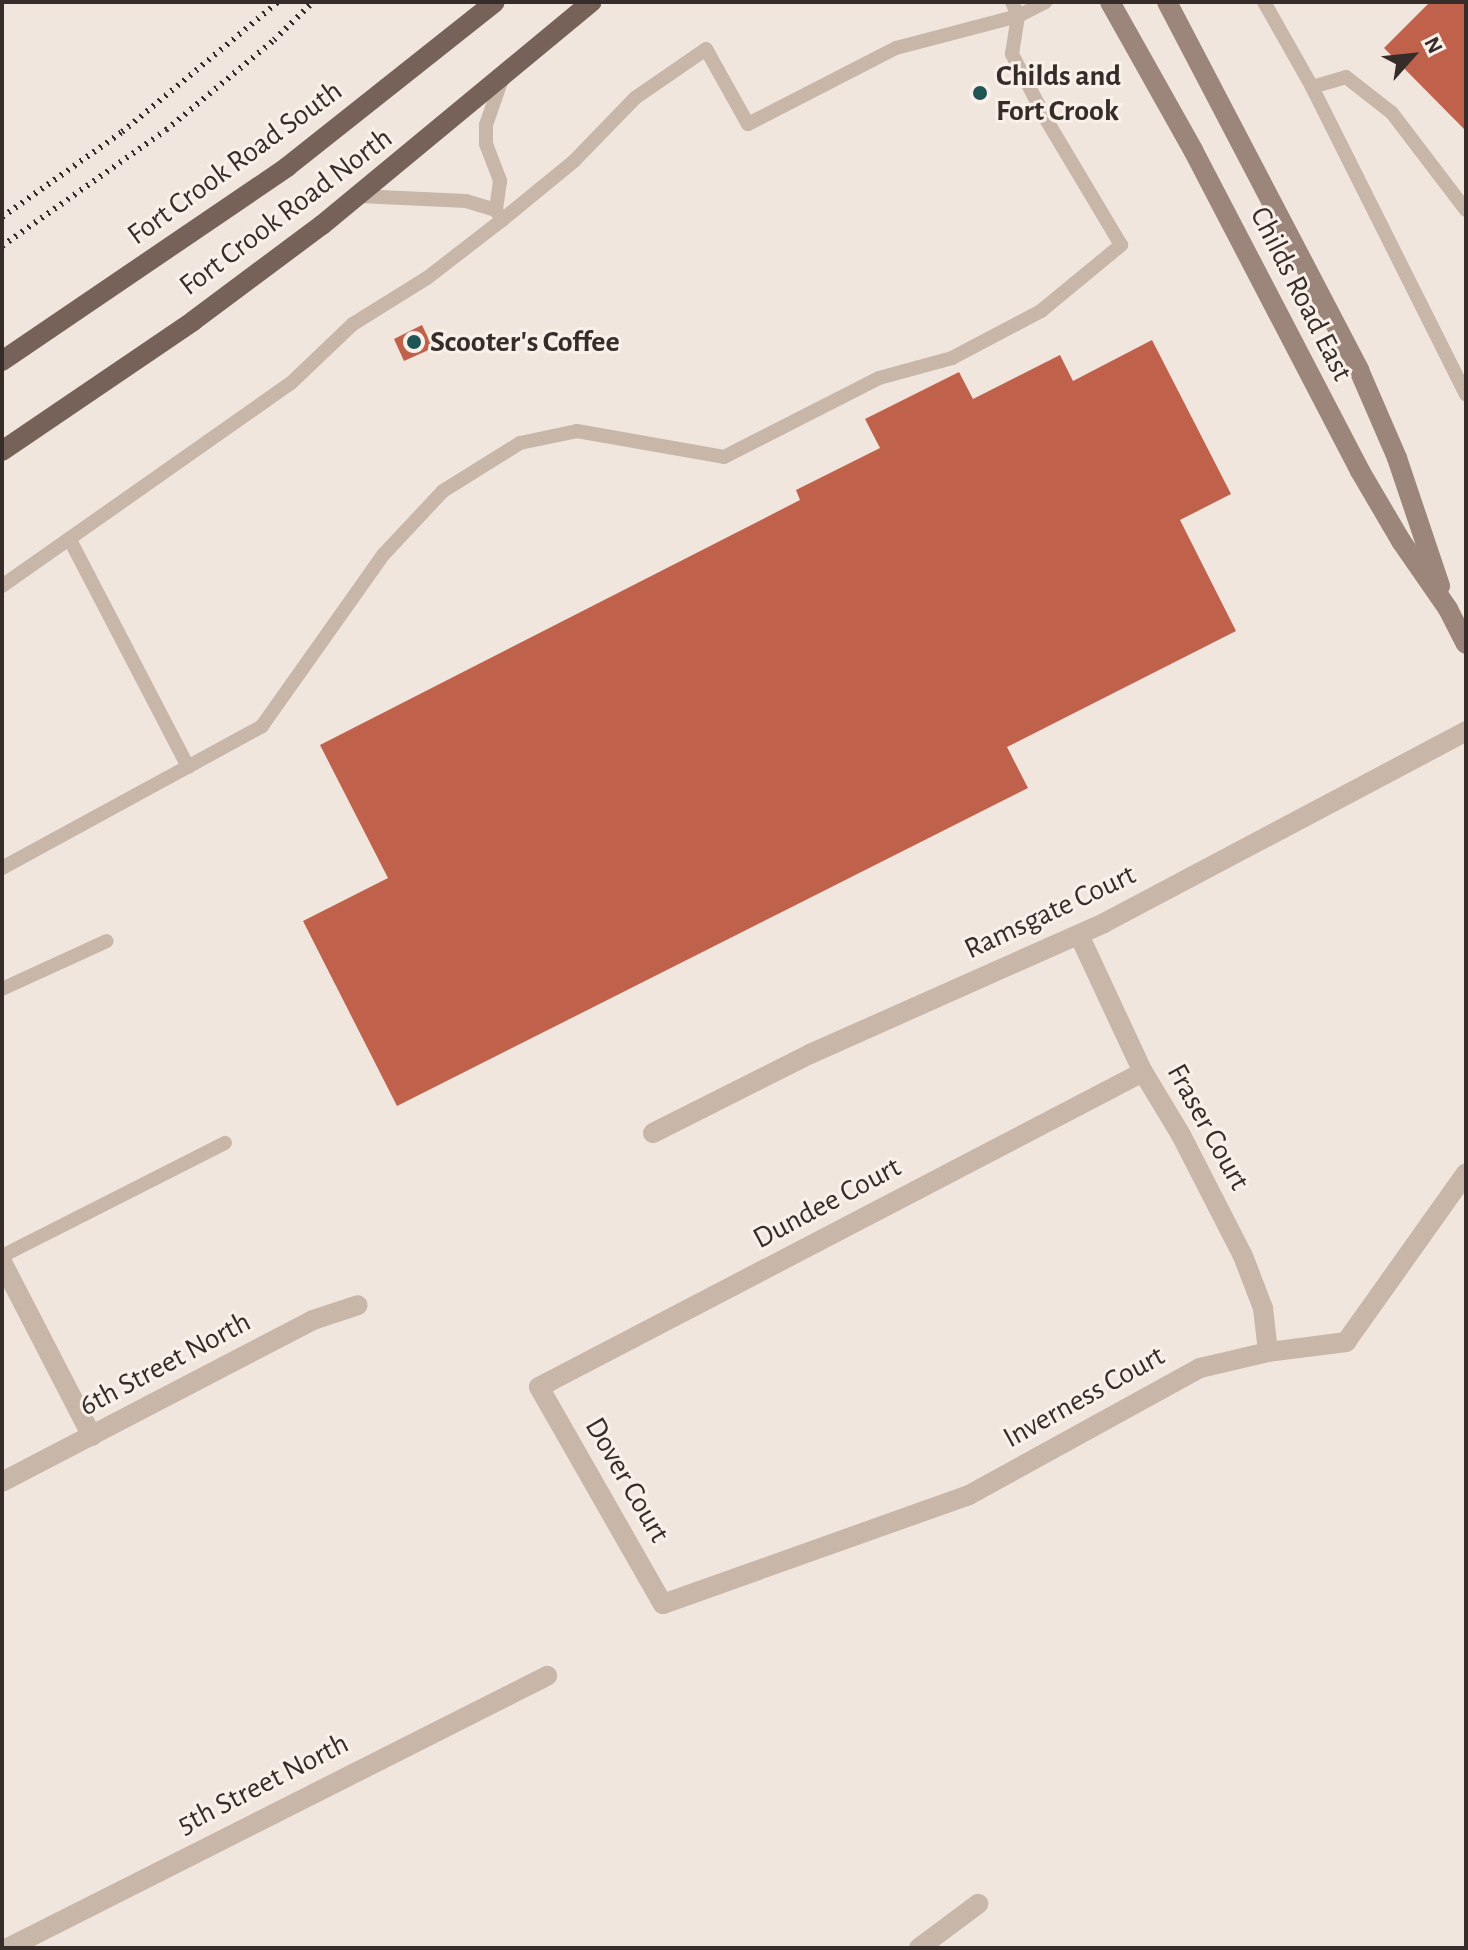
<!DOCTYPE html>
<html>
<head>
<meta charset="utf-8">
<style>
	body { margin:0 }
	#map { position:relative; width:1468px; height:1950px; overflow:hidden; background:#f1e6dd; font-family:"Alegreya Sans",sans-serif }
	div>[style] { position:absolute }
	.building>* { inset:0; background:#c0614c }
	.lane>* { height:14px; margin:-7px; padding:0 7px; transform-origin:7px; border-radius:7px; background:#c8b6a9 }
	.street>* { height:20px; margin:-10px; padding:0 10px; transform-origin:10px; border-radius:10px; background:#c8b6a9 }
	.secondary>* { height:20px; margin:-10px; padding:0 10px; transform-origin:10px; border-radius:10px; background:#9c857a }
	.primary>* { height:20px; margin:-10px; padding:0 10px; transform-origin:10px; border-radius:10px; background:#77625a }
	.rail>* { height:6px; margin-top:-3px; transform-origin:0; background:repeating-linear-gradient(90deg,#362c29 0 2px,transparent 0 8px) }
	.dots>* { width:22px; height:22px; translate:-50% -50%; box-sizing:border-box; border:4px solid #f9f1e9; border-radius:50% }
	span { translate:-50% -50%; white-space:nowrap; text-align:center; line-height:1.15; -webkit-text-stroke:6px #f9f1e9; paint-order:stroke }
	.poi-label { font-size:30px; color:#362c29; font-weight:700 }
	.left { translate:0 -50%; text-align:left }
	.street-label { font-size:30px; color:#362c29 }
	.frame { position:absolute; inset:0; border:4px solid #362c29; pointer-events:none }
	.north { position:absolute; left:1372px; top:16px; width:80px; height:80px; -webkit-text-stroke:6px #f9f1e9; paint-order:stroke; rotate:63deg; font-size:22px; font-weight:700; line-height:32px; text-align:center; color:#362c29 }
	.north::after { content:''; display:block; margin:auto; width:28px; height:36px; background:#362c29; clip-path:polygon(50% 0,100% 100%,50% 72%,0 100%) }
</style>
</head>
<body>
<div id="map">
	<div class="building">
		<i style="clip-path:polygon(1430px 2px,1466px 2px,1466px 131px,1384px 48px)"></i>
		<i style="clip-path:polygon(422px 325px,433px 348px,404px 361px,394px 339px)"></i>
		<i style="clip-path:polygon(1152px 340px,1231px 494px,1180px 520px,1236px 631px,1007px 747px,1028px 788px,397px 1106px,303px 921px,388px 878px,320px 745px,800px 500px,796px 490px,880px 448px,865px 419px,959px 372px,973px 399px,1060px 355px,1073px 381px)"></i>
	</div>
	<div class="lane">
		<i style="left:1264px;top:2px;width:98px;rotate:60.5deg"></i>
		<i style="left:1312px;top:87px;width:35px;rotate:-16deg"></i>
		<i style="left:1346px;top:77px;width:58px;rotate:38deg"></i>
		<i style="left:1392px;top:113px;width:122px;rotate:52.7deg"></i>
		<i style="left:502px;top:79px;width:49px;rotate:109.2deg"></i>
		<i style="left:486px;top:125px;width:19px;rotate:90deg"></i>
		<i style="left:486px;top:144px;width:40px;rotate:69deg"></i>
		<i style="left:500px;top:181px;width:29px;rotate:98deg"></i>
		<i style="left:496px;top:210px;width:12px;rotate:59deg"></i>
		<i style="left:1312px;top:87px;width:344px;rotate:63.4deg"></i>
		<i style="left:359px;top:196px;width:107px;rotate:2.7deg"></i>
		<i style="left:466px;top:201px;width:31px;rotate:17deg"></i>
		<i style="left:70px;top:540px;width:256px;rotate:62.5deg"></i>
		<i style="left:2px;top:586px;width:353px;rotate:-35.1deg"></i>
		<i style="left:291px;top:383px;width:86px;rotate:-43.6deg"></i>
		<i style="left:353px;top:324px;width:87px;rotate:-31.9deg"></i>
		<i style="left:427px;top:278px;width:95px;rotate:-37.7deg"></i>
		<i style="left:502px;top:220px;width:93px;rotate:-39.3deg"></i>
		<i style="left:574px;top:161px;width:88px;rotate:-45.9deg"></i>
		<i style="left:635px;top:98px;width:86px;rotate:-34.6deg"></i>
		<i style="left:706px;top:49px;width:86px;rotate:60.8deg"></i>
		<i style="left:748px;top:124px;width:166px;rotate:-27.2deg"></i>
		<i style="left:896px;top:48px;width:126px;rotate:-14.7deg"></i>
		<i style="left:1018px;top:16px;width:31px;rotate:-27deg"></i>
		<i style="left:2px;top:868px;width:296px;rotate:-28.6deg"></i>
		<i style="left:262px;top:726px;width:211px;rotate:-54.7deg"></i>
		<i style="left:384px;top:554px;width:86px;rotate:-46.9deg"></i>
		<i style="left:443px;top:491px;width:91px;rotate:-31.9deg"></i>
		<i style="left:520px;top:443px;width:58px;rotate:-11.9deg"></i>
		<i style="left:577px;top:431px;width:149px;rotate:10deg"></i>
		<i style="left:724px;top:457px;width:174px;rotate:-27deg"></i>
		<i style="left:879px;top:378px;width:76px;rotate:-15.3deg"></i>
		<i style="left:952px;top:358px;width:101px;rotate:-27.8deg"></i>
		<i style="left:1041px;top:311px;width:104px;rotate:-39.5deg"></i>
		<i style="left:1121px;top:245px;width:144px;rotate:-120.8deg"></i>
		<i style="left:1047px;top:121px;width:76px;rotate:-117.6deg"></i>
		<i style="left:1012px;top:54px;width:38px;rotate:-81deg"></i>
		<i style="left:1018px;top:16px;width:15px;rotate:-113deg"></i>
		<i style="left:2px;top:989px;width:115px;rotate:-24.6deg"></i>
		<i style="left:2px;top:1256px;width:250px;rotate:-26.9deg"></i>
	</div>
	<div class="street">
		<i style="left:1079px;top:935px;width:151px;rotate:65deg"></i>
		<i style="left:1143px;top:1072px;width:74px;rotate:58.9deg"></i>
		<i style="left:1181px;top:1135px;width:136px;rotate:62.9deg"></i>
		<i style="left:1243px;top:1256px;width:56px;rotate:69deg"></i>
		<i style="left:1263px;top:1308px;width:44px;rotate:83.5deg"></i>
		<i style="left:1143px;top:1072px;width:681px;rotate:152.46deg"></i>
		<i style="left:539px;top:1387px;width:250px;rotate:60.3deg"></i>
		<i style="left:663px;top:1604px;width:325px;rotate:-19.6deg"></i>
		<i style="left:969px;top:1495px;width:264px;rotate:-28.8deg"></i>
		<i style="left:1200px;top:1368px;width:70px;rotate:-13.2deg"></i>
		<i style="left:1268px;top:1352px;width:79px;rotate:-7.3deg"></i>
		<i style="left:1346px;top:1342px;width:207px;rotate:-54.6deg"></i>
		<i style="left:653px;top:1133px;width:176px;rotate:-26.7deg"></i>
		<i style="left:810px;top:1054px;width:322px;rotate:-24deg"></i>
		<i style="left:1104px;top:923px;width:410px;rotate:-27.9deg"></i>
		<i style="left:2px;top:1262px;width:196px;rotate:62.7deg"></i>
		<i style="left:2px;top:1482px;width:351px;rotate:-27.5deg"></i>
		<i style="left:313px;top:1320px;width:47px;rotate:-18.4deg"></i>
		<i style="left:8px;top:1948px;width:604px;rotate:-26.78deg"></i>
		<i style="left:919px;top:1948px;width:74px;rotate:-36.7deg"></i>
	</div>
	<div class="secondary">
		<i style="left:1110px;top:2px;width:170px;rotate:60.7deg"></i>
		<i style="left:1193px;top:150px;width:362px;rotate:62.5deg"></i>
		<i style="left:1360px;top:471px;width:81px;rotate:59.6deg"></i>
		<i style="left:1401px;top:541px;width:83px;rotate:55.3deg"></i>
		<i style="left:1448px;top:609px;width:39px;rotate:63deg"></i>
		<i style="left:1167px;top:2px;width:415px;rotate:62.4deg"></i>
		<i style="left:1359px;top:370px;width:96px;rotate:66.6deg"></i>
		<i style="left:1397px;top:458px;width:135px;rotate:71.4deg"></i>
	</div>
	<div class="primary">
		<i style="left:2px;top:361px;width:345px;rotate:-34.2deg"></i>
		<i style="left:287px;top:167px;width:265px;rotate:-38.4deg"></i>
		<i style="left:2px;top:451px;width:231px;rotate:-34.2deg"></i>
		<i style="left:193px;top:321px;width:161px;rotate:-36.7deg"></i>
		<i style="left:322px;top:225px;width:350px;rotate:-39.6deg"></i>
	</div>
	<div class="rail">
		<i style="left:2px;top:217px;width:147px;rotate:-35.3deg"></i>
		<i style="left:122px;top:132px;width:203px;rotate:-39.8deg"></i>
		<i style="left:2px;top:246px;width:201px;rotate:-35.3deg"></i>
		<i style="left:166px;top:130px;width:141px;rotate:-39.8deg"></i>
		<i style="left:274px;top:40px;width:54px;rotate:-44.3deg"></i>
	</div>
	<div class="dots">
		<i style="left:980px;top:93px;background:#205555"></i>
		<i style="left:414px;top:342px;background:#205555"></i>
	</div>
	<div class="poi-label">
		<span class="left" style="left:996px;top:93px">Childs and<br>Fort Crook</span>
		<span class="left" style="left:430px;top:342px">Scooter's Coffee</span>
	</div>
	<div class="street-label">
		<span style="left:235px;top:163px;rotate:-36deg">Fort Crook Road South</span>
		<span style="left:286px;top:212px;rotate:-37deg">Fort Crook Road North</span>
		<span style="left:1301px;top:294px;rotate:63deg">Childs Road East</span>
		<span style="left:1050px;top:912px;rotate:-25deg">Ramsgate Court</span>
		<span style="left:1208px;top:1127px;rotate:61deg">Fraser Court</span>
		<span style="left:827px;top:1203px;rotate:-28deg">Dundee Court</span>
		<span style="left:165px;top:1364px;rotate:-28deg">6th Street North</span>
		<span style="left:1084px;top:1397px;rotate:-29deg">Inverness Court</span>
		<span style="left:627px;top:1480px;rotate:60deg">Dover Court</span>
		<span style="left:263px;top:1784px;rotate:-27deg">5th Street North</span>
	</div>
	<div class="frame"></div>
	<div class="north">N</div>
</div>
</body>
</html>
